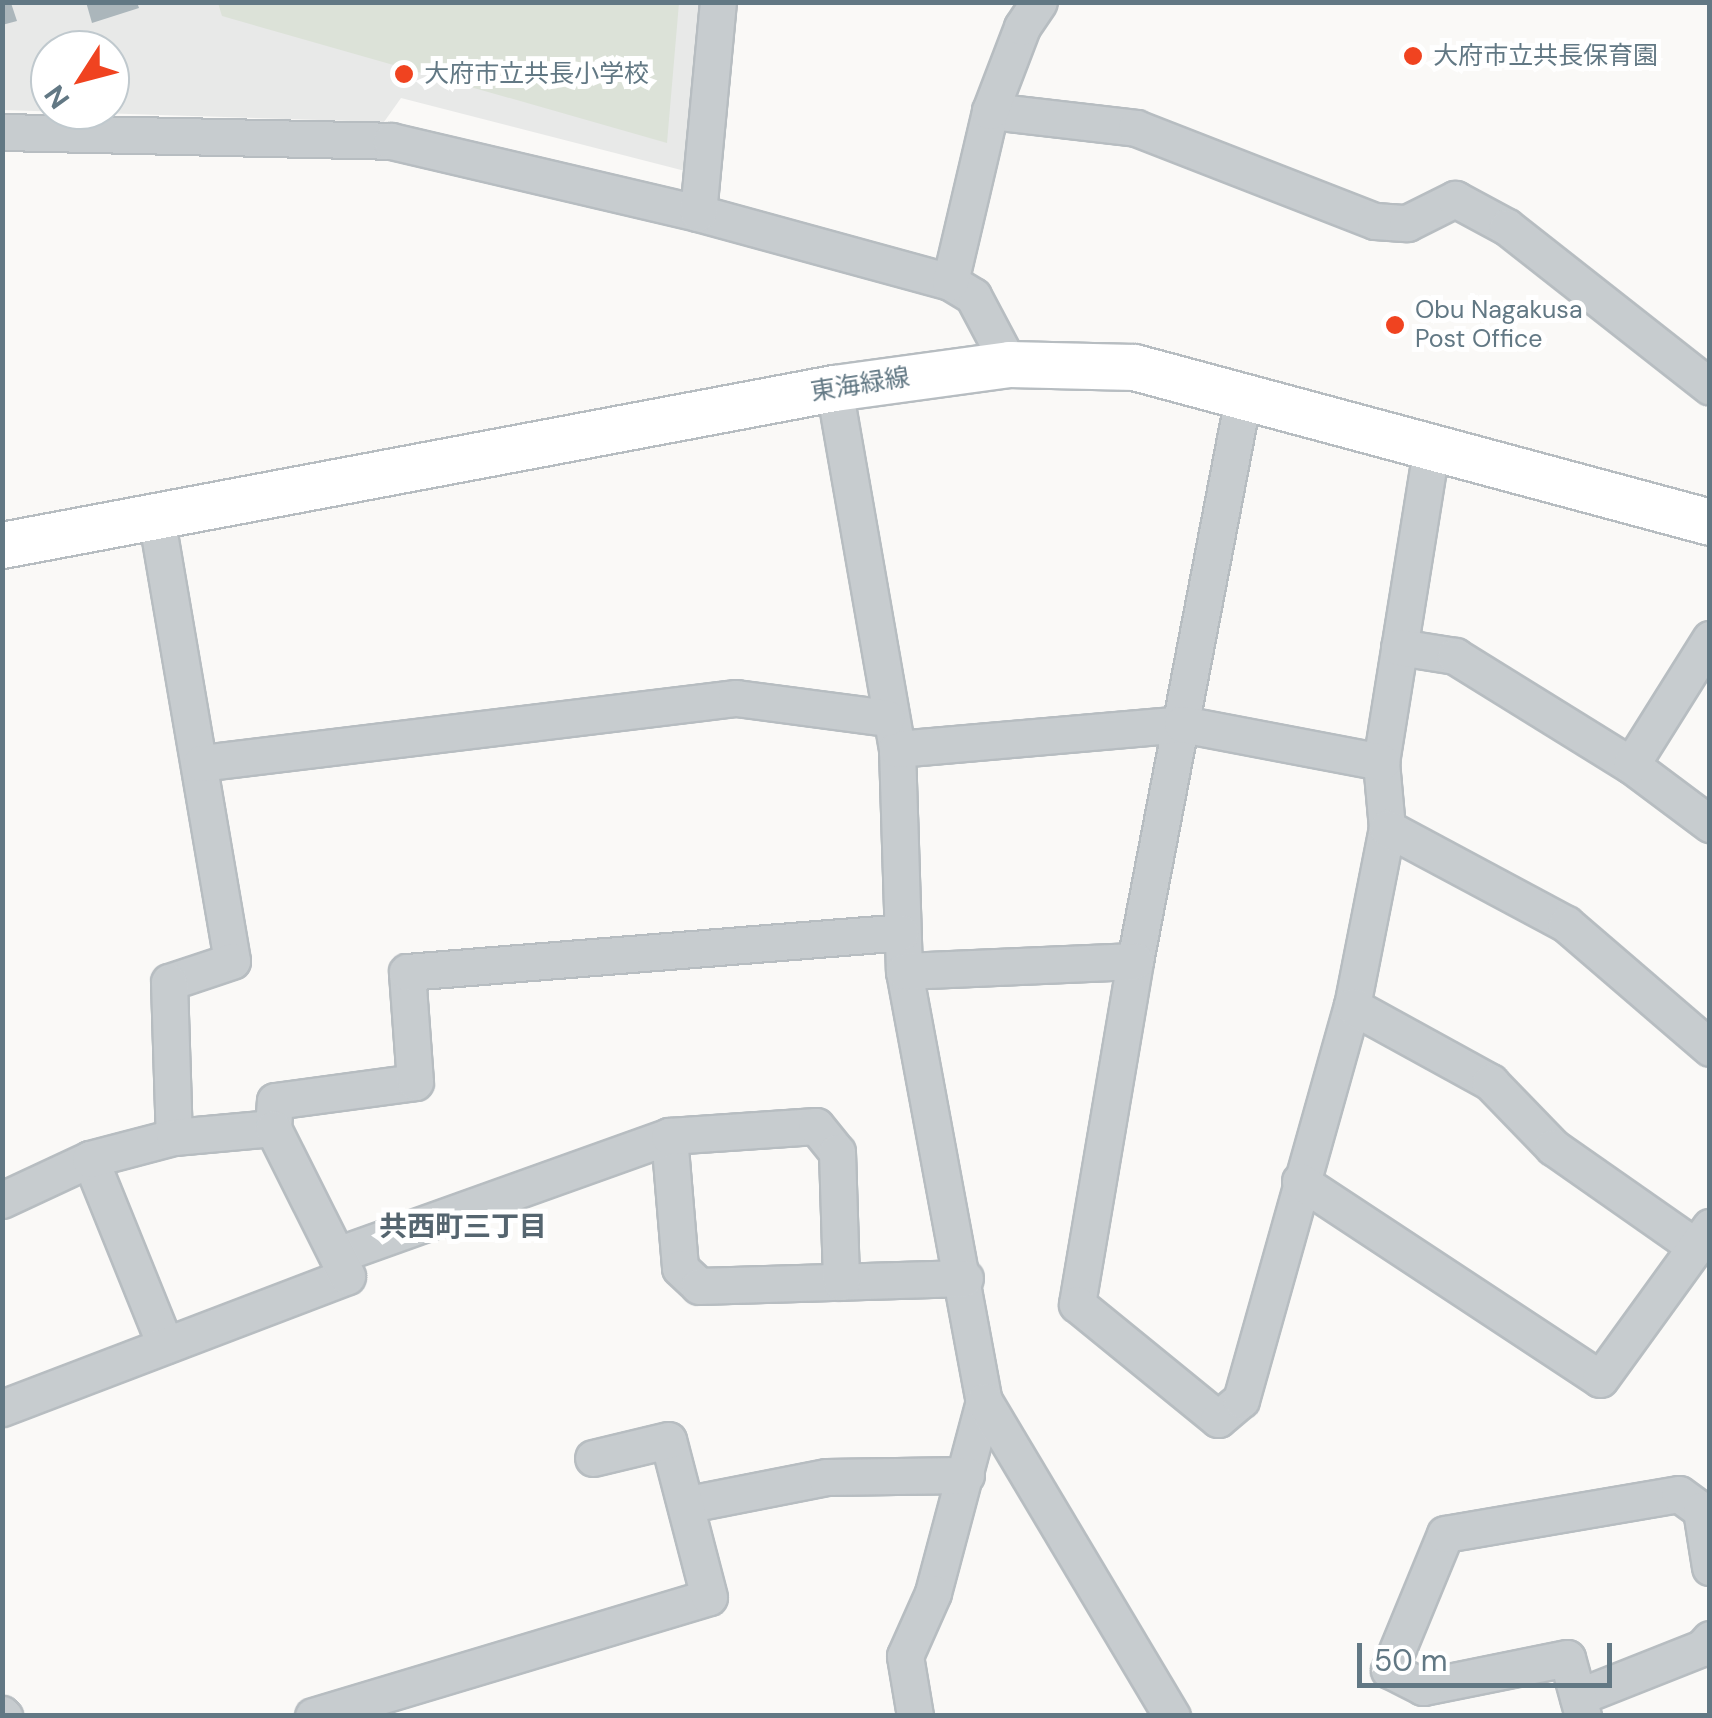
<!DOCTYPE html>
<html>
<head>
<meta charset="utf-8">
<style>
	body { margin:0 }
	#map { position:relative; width:1712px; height:1718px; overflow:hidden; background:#faf9f7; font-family:"DM Sans","Noto Sans JP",sans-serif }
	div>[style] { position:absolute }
	.built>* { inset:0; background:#e8e9e8 }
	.green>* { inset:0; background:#dce2d8 }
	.building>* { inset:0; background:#abb6bb }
	.roads { filter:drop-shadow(2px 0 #b7bdc1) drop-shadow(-2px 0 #b7bdc1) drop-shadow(0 2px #b7bdc1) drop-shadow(0 -2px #b7bdc1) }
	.minor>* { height:35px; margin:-17.5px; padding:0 17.5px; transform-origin:17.5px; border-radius:17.5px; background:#c7cccf }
	.major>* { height:45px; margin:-22.5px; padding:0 22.5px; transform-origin:22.5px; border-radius:22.5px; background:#fff }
	.dots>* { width:28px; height:28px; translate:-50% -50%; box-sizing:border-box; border:5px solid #fff; border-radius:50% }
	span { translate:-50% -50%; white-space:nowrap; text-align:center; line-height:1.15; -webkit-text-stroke:10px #fff; paint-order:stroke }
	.poi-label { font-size:25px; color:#627884 }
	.left { translate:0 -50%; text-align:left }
	.street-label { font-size:25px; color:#627884 }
	.neighbourhood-label { font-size:28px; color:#55656f; font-weight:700 }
	.frame { position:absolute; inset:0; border:5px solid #627884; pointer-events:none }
	.north { position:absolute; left:30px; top:30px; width:100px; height:100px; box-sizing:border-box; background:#fff; border:2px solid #c0c9ce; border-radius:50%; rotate:234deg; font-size:28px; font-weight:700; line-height:40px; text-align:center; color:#627884 }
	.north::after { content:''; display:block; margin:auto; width:35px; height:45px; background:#f04320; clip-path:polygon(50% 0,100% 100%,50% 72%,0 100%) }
	.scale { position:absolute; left:1357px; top:1643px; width:255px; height:45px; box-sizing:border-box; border:5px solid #627884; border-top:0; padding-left:12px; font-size:30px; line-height:35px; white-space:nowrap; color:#627884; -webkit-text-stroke:8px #fff; paint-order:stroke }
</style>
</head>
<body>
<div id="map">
	<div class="built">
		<i style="clip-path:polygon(evenodd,2px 3px,704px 3px,689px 172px,401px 98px,384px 122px,3px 110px,2px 3px,50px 50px,110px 50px,110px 110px,50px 110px,50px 50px)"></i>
	</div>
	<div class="green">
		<i style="clip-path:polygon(218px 3px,679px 3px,667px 143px,222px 16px)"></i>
	</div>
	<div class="building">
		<i style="clip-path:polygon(86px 2px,137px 2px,139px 8px,92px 23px)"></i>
		<i style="clip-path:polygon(2px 3px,11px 3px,17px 21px,2px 25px)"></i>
	</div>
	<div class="roads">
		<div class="minor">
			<i style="left:990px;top:111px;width:147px;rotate:6.6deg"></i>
			<i style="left:1136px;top:128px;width:256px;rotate:21.3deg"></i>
			<i style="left:1375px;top:221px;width:32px;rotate:4deg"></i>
			<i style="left:1407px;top:223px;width:54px;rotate:-26.6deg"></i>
			<i style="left:1455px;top:199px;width:59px;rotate:28.3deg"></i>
			<i style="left:1507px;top:227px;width:258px;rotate:38.2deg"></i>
			<i style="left:2px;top:132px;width:389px;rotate:1.3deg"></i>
			<i style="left:391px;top:141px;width:315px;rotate:13.2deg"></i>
			<i style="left:698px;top:213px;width:261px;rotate:15.3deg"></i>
			<i style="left:950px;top:282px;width:27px;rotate:31deg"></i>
			<i style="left:973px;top:296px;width:77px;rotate:62.1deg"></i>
			<i style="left:698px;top:213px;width:212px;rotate:-84.6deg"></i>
			<i style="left:950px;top:282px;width:176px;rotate:-76.8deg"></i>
			<i style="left:990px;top:111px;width:90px;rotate:-69.1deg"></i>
			<i style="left:1022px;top:27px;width:30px;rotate:-56deg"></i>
			<i style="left:834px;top:388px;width:366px;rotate:80.1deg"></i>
			<i style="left:897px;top:749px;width:222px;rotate:88.2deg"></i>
			<i style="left:904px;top:971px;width:437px;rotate:79.5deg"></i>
			<i style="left:984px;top:1401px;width:199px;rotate:104.9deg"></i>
			<i style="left:933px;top:1593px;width:69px;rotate:114deg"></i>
			<i style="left:905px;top:1656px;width:61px;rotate:80.5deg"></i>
			<i style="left:1244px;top:392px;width:579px;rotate:100.84deg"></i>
			<i style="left:1135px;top:961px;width:348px;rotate:99.6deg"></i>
			<i style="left:1077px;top:1304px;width:182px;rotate:39.2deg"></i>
			<i style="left:1218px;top:1419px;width:30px;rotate:-40deg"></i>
			<i style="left:1241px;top:1400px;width:409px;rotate:-74.3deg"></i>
			<i style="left:1352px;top:1006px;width:181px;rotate:-78.9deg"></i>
			<i style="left:1387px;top:828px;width:66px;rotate:-95.2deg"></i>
			<i style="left:1381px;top:762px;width:323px;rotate:-80.9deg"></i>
			<i style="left:156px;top:516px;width:451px;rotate:80.3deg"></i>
			<i style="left:232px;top:961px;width:66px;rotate:161.6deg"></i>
			<i style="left:169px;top:982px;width:155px;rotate:88.2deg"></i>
			<i style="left:1399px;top:647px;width:57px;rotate:9.1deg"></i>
			<i style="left:1455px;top:656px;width:207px;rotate:31.8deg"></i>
			<i style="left:1631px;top:765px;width:99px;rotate:36.8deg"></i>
			<i style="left:897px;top:749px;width:286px;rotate:-5deg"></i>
			<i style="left:1182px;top:724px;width:203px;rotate:10.8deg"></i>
			<i style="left:201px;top:763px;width:539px;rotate:-6.93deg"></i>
			<i style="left:736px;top:698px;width:152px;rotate:7.5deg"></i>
			<i style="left:1631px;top:765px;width:149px;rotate:-57.9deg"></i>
			<i style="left:1387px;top:828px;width:203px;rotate:28.2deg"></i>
			<i style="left:1566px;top:924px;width:190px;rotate:40.7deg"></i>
			<i style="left:904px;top:971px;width:231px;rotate:-2.5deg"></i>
			<i style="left:1352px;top:1006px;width:158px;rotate:28.8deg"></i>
			<i style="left:1490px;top:1082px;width:91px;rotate:45.9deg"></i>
			<i style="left:1553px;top:1147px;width:174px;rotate:35deg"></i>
			<i style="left:669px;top:1136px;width:132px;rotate:85.2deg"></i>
			<i style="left:680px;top:1268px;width:26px;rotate:43deg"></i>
			<i style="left:699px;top:1286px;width:266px;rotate:-1.7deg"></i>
			<i style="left:90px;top:1159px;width:201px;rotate:68deg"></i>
			<i style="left:1300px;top:1181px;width:359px;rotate:33.4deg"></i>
			<i style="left:1600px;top:1379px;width:188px;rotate:-54.1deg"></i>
			<i style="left:2px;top:1200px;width:97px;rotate:-25deg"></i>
			<i style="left:90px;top:1159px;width:87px;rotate:-14.7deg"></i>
			<i style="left:174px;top:1137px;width:99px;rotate:-5.2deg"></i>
			<i style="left:273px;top:1128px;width:27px;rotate:-86deg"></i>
			<i style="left:275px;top:1101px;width:141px;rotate:-7.7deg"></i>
			<i style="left:415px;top:1082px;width:110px;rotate:-94.2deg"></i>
			<i style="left:407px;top:972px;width:495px;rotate:-4.6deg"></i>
			<i style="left:337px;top:1255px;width:353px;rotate:-19.7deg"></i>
			<i style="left:669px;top:1136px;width:147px;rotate:-3.9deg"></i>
			<i style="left:816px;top:1126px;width:33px;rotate:51deg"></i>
			<i style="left:837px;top:1152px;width:130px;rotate:88.2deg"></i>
			<i style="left:984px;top:1401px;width:367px;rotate:59.2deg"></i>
			<i style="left:2px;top:1408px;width:369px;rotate:-20.9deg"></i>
			<i style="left:347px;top:1276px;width:165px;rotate:-116.6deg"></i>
			<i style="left:689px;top:1504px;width:140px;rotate:-11.1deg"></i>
			<i style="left:826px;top:1477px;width:140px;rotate:-0.8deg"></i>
			<i style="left:1578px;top:1697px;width:133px;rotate:-21.6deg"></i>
			<i style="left:1702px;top:1648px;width:12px;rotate:-48deg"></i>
			<i style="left:2px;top:1714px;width:3px;rotate:45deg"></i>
			<i style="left:313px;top:1716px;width:413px;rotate:-16.7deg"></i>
			<i style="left:709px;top:1597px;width:162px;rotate:-104.6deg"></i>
			<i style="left:668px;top:1440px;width:77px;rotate:166.5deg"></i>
			<i style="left:1583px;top:1716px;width:60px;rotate:-105.4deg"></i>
			<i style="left:1567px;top:1658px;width:147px;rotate:168.6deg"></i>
			<i style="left:1423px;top:1687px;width:38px;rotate:-153deg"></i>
			<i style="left:1389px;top:1670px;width:147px;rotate:-67.6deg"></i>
			<i style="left:1445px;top:1534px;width:237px;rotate:-9.7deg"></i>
			<i style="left:1679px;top:1494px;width:27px;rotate:36deg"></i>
			<i style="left:1701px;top:1510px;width:58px;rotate:81deg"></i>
		</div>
		<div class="major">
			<i style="left:2px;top:545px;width:847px;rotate:-10.69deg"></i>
			<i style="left:834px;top:388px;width:177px;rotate:-7.8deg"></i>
			<i style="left:1009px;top:364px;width:125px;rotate:1.4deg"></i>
			<i style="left:1134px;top:367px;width:596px;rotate:15.06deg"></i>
		</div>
	</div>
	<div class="dots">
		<i style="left:1413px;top:56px;background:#f04320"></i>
		<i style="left:404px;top:74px;background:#f04320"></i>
		<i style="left:1395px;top:325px;background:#f04320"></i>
	</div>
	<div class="poi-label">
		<span class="left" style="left:1433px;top:56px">大府市立共長保育園</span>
		<span class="left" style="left:424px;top:74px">大府市立共長小学校</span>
		<span class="left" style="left:1415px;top:325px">Obu Nagakusa<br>Post Office</span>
	</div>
	<div class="street-label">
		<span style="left:860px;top:385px;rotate:-9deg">東海緑線</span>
	</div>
	<div class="neighbourhood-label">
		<span style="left:463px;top:1227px">共西町三丁目</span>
	</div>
	<div class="frame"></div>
	<div class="north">N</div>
	<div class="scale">50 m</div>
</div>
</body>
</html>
